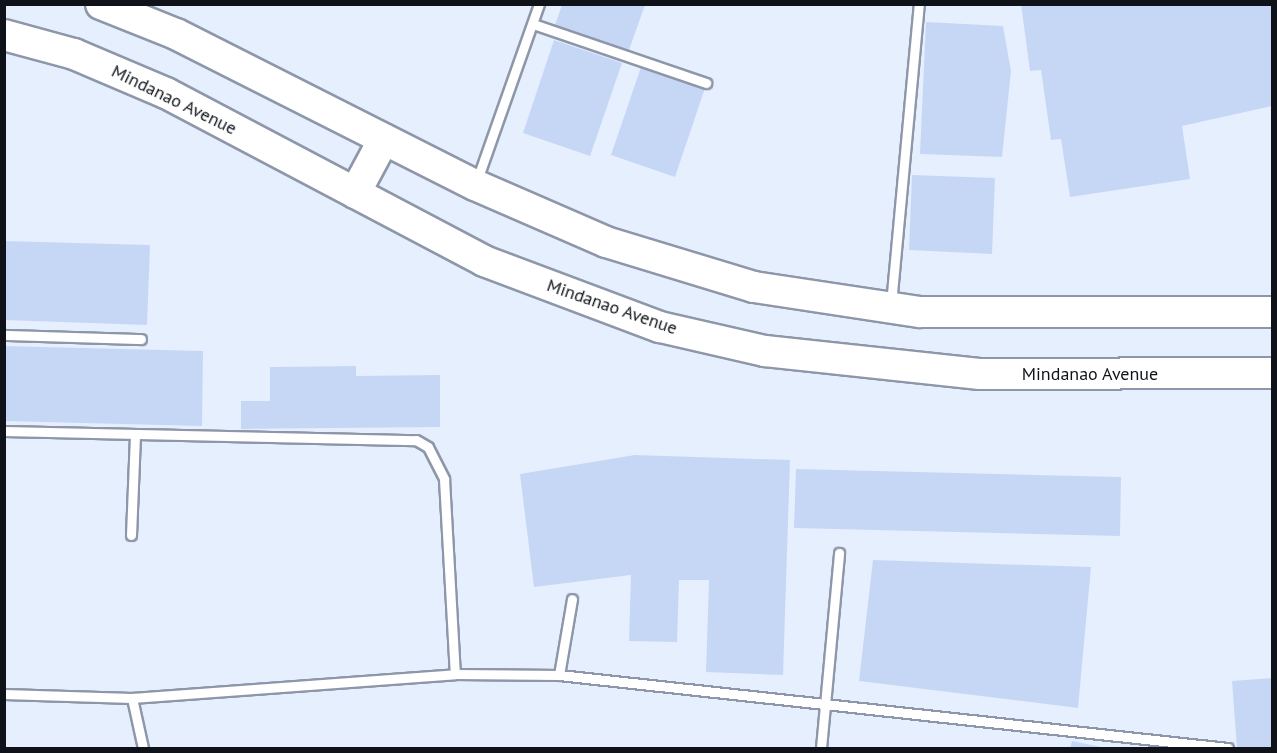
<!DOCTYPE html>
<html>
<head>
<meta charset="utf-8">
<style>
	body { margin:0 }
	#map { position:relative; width:1277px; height:753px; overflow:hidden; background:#e6effe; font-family:"PT Sans",sans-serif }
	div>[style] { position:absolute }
	.building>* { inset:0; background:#c6d7f6 }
	.roads { filter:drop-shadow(2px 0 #8e97a9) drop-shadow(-2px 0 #8e97a9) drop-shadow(0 2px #8e97a9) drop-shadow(0 -2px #8e97a9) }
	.service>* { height:9px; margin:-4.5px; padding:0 4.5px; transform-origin:4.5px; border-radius:4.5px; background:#fff }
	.primary>* { height:30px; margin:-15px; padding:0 15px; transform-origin:15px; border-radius:15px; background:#fff }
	span { translate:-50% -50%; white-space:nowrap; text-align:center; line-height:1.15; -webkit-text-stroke:4.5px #fff; paint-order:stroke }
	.street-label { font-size:18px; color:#0f1319 }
	.frame { position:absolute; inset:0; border:6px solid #0f1319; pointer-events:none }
</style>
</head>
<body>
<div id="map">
	<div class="building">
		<i style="clip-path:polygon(1021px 4px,1272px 4px,1272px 106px,1182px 126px,1190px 179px,1070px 197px,1061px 139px,1051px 140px,1041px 70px,1030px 71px)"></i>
		<i style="clip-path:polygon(562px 5px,645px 5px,629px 50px,555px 25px)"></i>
		<i style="clip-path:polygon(926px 22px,1003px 26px,1011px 71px,1002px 157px,920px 154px)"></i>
		<i style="clip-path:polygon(554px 40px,622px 63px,590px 156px,523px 133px)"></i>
		<i style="clip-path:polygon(641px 67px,705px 88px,675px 177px,611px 155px)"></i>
		<i style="clip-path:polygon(912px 175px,995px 178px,992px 254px,909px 250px)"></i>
		<i style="clip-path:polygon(4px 241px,150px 245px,147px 325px,4px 320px)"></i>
		<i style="clip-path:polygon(4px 346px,203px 351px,202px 426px,4px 421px)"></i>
		<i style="clip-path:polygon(356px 366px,356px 376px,440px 375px,440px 427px,241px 429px,241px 401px,270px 401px,270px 367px)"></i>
		<i style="clip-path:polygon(635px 455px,790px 460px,783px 675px,706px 672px,709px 580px,679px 580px,677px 642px,629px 641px,631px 575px,534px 587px,520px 474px)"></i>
		<i style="clip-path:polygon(796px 469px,1121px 477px,1120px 536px,794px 528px)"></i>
		<i style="clip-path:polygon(873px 560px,1091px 567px,1078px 708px,859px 681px)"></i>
		<i style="clip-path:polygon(1272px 678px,1272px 748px,1237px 748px,1232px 681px)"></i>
		<i style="clip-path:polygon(1072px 741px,1101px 747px,1101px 748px,1070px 748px)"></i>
	</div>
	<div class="roads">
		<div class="service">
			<i style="left:533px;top:24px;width:183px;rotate:18.8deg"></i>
			<i style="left:477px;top:180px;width:187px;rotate:-70.6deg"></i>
			<i style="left:891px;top:304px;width:301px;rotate:-84.7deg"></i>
			<i style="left:4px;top:335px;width:137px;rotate:1.7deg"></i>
			<i style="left:4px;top:431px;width:412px;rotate:1.3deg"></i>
			<i style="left:416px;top:440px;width:14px;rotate:30deg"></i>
			<i style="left:428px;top:447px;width:36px;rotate:63deg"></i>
			<i style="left:444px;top:479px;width:195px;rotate:86.8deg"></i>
			<i style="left:131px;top:535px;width:100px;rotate:-87.7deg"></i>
			<i style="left:559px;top:675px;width:77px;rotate:-80.3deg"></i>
			<i style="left:4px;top:694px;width:128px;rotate:1.8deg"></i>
			<i style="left:132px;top:698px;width:324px;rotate:-4.2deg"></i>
			<i style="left:455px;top:674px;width:104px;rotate:0.6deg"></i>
			<i style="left:559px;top:675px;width:673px;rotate:6.23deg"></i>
			<i style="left:132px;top:698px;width:51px;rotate:77.6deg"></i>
			<i style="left:821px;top:748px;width:196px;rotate:-84.7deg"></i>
		</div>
		<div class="primary">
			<i style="left:101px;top:4px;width:81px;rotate:21.8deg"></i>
			<i style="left:176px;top:34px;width:335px;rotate:26.8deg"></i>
			<i style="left:475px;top:185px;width:143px;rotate:23.5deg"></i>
			<i style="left:606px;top:242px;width:155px;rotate:16.9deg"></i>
			<i style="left:754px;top:287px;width:168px;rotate:8.6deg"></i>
			<i style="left:920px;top:312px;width:352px"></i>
			<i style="left:4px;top:35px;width:73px;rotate:15.2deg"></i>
			<i style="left:74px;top:54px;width:100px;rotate:23deg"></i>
			<i style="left:166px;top:93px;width:360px;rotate:27.8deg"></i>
			<i style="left:484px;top:261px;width:188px;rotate:20.6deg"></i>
			<i style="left:660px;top:327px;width:108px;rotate:12.9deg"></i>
			<i style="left:765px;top:351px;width:215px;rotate:6.1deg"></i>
			<i style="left:979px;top:374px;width:293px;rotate:-0.2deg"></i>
			<i style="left:355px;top:193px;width:61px;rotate:-61.8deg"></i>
		</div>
	</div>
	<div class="street-label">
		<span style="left:174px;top:100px;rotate:26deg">Mindanao Avenue</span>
		<span style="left:612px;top:307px;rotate:19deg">Mindanao Avenue</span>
		<span style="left:1090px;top:374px">Mindanao Avenue</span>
	</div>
	<div class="frame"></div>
</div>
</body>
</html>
